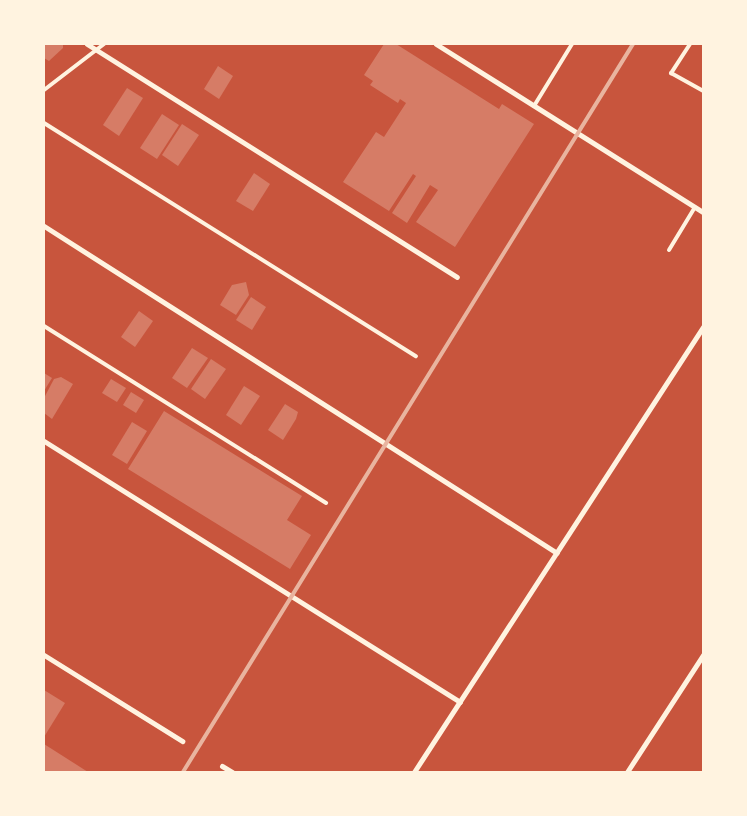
<!DOCTYPE html>
<html>
<head>
<meta charset="utf-8">
<style>
	body { margin:0 }
	#map { position:relative; width:747px; height:816px; overflow:hidden; background:#c8553d; font-family:"Open Sans",sans-serif }
	div>[style] { position:absolute }
	.building>* { inset:0; background:#d67c66 }
	.service>* { height:4px; margin:-2px; padding:0 2px; transform-origin:2px; border-radius:2px; background:#fff3e0 }
	.minor>* { height:5px; margin:-2.5px; padding:0 2.5px; transform-origin:2.5px; border-radius:2.5px; background:#fff3e0 }
	.rail>* { height:4px; margin:-2px; padding:0 2px; transform-origin:2px; border-radius:2px; background:#e9b49f }
	span { translate:-50% -50%; white-space:nowrap; text-align:center; line-height:1.15; -webkit-text-stroke:4px #fff3e0; paint-order:stroke }
	.frame { position:absolute; inset:0; border:45px solid #fff3e0; pointer-events:none }
</style>
</head>
<body>
<div id="map">
	<div class="building">
		<i style="clip-path:polygon(44px 44px,63px 44px,63px 48px,49px 61px,44px 58px)"></i>
		<i style="clip-path:polygon(384px 44px,396px 44px,499px 109px,502px 104px,534px 124px,455px 247px,416px 222px,438px 190px,430px 185px,407px 223px,392px 213px,416px 176px,413px 174px,389px 211px,343px 182px,376px 132px,384px 137px,406px 103px,400px 99px,398px 103px,370px 85px,373px 81px,364px 75px)"></i>
		<i style="clip-path:polygon(218px 66px,233px 76px,219px 99px,204px 89px)"></i>
		<i style="clip-path:polygon(127px 88px,143px 98px,119px 136px,103px 125px)"></i>
		<i style="clip-path:polygon(162px 114px,179px 125px,157px 159px,140px 148px)"></i>
		<i style="clip-path:polygon(182px 124px,199px 135px,178px 166px,162px 155px)"></i>
		<i style="clip-path:polygon(254px 173px,270px 184px,253px 211px,236px 201px)"></i>
		<i style="clip-path:polygon(246px 282px,249px 295px,236px 315px,220px 305px,232px 285px)"></i>
		<i style="clip-path:polygon(251px 297px,266px 307px,252px 330px,236px 320px)"></i>
		<i style="clip-path:polygon(139px 311px,153px 321px,135px 347px,121px 337px)"></i>
		<i style="clip-path:polygon(192px 348px,208px 358px,187px 388px,172px 378px)"></i>
		<i style="clip-path:polygon(211px 359px,226px 369px,205px 399px,191px 389px)"></i>
		<i style="clip-path:polygon(44px 373px,52px 378px,44px 391px)"></i>
		<i style="clip-path:polygon(61px 377px,73px 384px,52px 419px,44px 413px,44px 398px,54px 379px)"></i>
		<i style="clip-path:polygon(111px 379px,126px 388px,117px 402px,102px 393px)"></i>
		<i style="clip-path:polygon(244px 386px,260px 396px,241px 425px,226px 415px)"></i>
		<i style="clip-path:polygon(131px 392px,144px 400px,136px 413px,123px 405px)"></i>
		<i style="clip-path:polygon(285px 404px,298px 412px,296px 419px,283px 440px,268px 430px)"></i>
		<i style="clip-path:polygon(164px 411px,302px 496px,287px 520px,311px 535px,290px 569px,128px 469px)"></i>
		<i style="clip-path:polygon(132px 422px,147px 431px,127px 464px,112px 455px)"></i>
		<i style="clip-path:polygon(44px 690px,65px 703px,44px 737px)"></i>
		<i style="clip-path:polygon(44px 744px,88px 772px,44px 772px)"></i>
	</div>
	<div class="service">
		<i style="left:690px;top:44px;width:35px;rotate:123deg"></i>
		<i style="left:671px;top:73px;width:37px;rotate:29deg"></i>
		<i style="left:44px;top:90px;width:76px;rotate:-37.5deg"></i>
		<i style="left:534px;top:106px;width:73px;rotate:-58.5deg"></i>
		<i style="left:44px;top:123px;width:439px;rotate:32.1deg"></i>
		<i style="left:669px;top:250px;width:50px;rotate:-58.8deg"></i>
		<i style="left:44px;top:326px;width:333px;rotate:32.1deg"></i>
	</div>
	<div class="minor">
		<i style="left:87px;top:44px;width:437px;rotate:32.2deg"></i>
		<i style="left:436px;top:44px;width:315px;rotate:32.2deg"></i>
		<i style="left:44px;top:226px;width:608px;rotate:32.51deg"></i>
		<i style="left:44px;top:441px;width:491px;rotate:32.1deg"></i>
		<i style="left:44px;top:655px;width:163px;rotate:31.9deg"></i>
		<i style="left:222px;top:766px;width:12px;rotate:31deg"></i>
		<i style="left:414px;top:772px;width:531px;rotate:-57deg"></i>
		<i style="left:627px;top:772px;width:140px;rotate:-57deg"></i>
	</div>
	<div class="rail">
		<i style="left:183px;top:772px;width:856px;rotate:-58.28deg"></i>
	</div>
	<div class="frame"></div>
</div>
</body>
</html>
